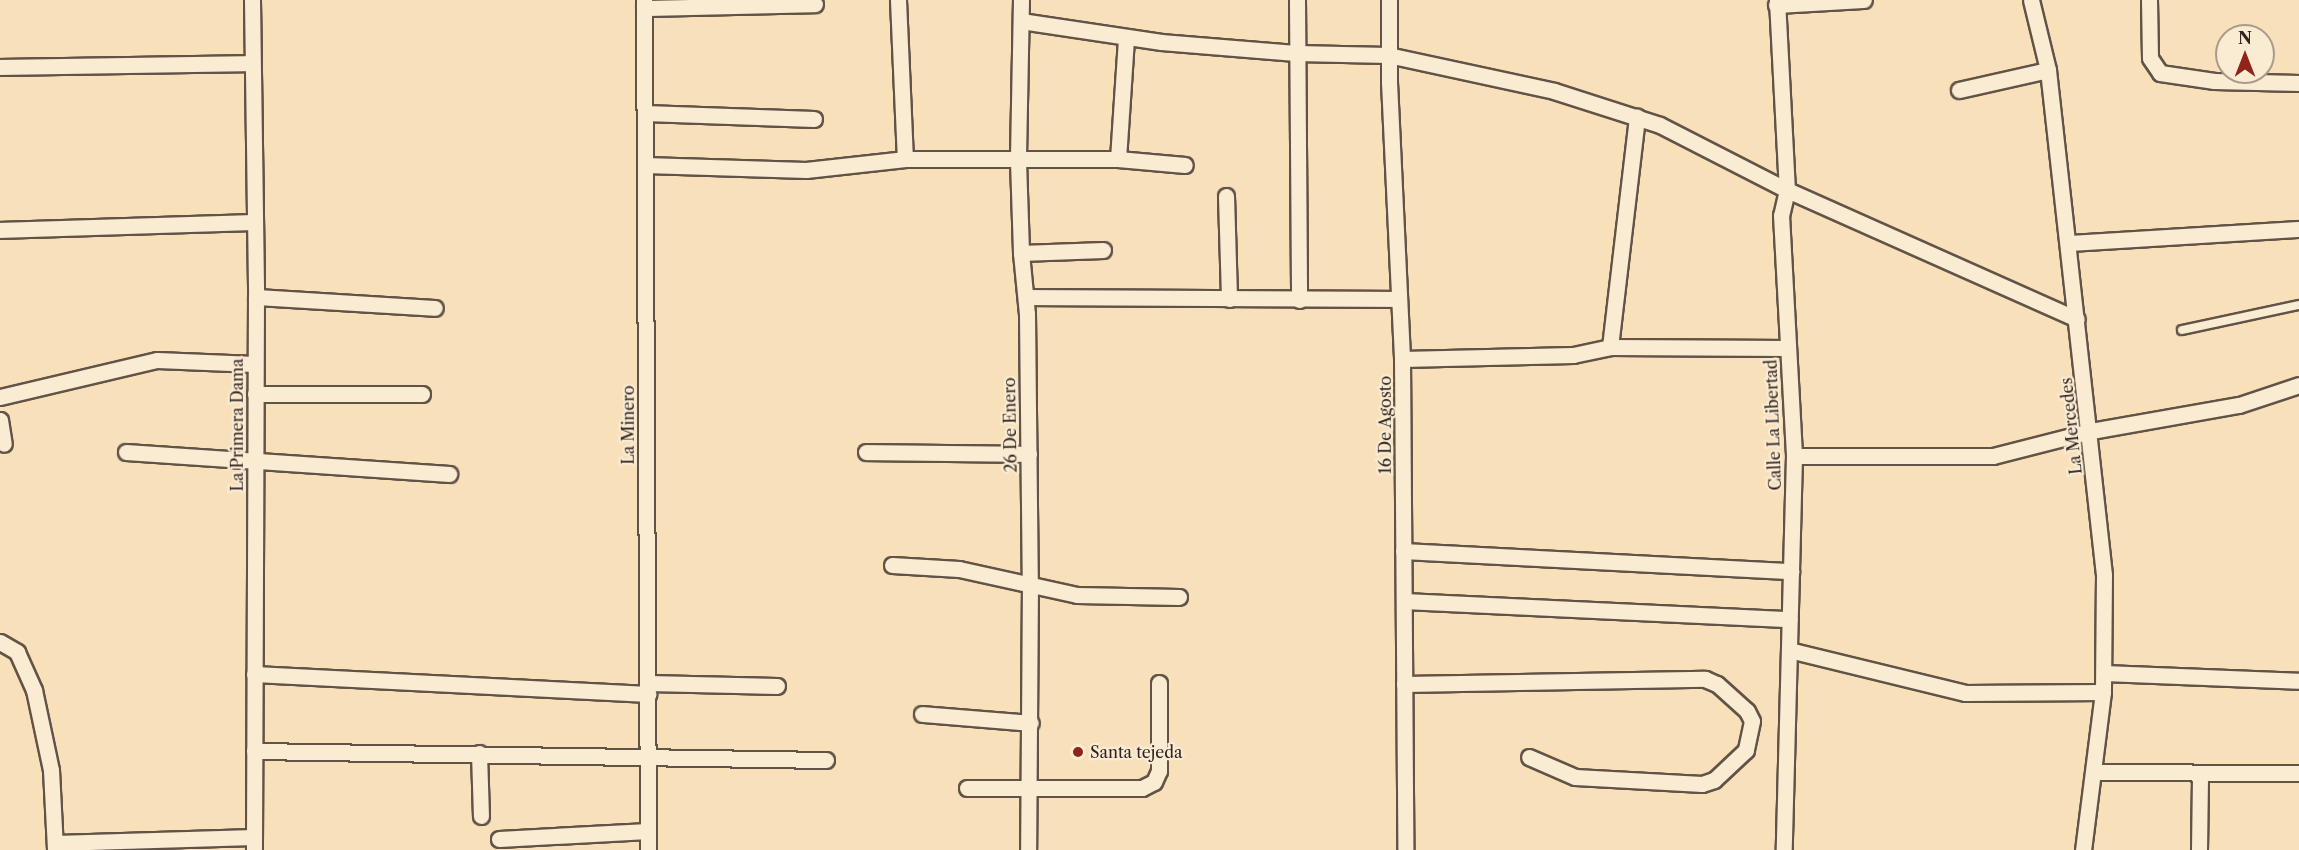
<!DOCTYPE html>
<html>
<head>
<meta charset="utf-8">
<style>
	body { margin:0 }
	#map { position:relative; width:2299px; height:850px; overflow:hidden; background:#f8e0bb; font-family:"Libre Caslon Text",serif }
	div>[style] { position:absolute }
	.roads { filter:drop-shadow(2px 0 #625347) drop-shadow(-2px 0 #625347) drop-shadow(0 2px #625347) drop-shadow(0 -2px #625347) }
	.lane>* { height:8px; margin:-4px; padding:0 4px; transform-origin:4px; border-radius:4px; background:#faebd3 }
	.street>* { height:15px; margin:-7.5px; padding:0 7.5px; transform-origin:7.5px; border-radius:7.5px; background:#faebd3 }
	.dots>* { width:16px; height:16px; translate:-50% -50%; box-sizing:border-box; border:3px solid #faebd3; border-radius:50% }
	span { translate:-50% -50%; white-space:nowrap; text-align:center; line-height:1.15; -webkit-text-stroke:4.5px #faebd3; paint-order:stroke }
	.street-label { font-size:16px; color:#302420 }
	.poi-label { font-size:16px; color:#302420 }
	.left { translate:0 -50%; text-align:left }
	.north { position:absolute; left:2215px; top:24px; width:60px; height:60px; box-sizing:border-box; background:#faebd3; border:2px solid #a99b8b; border-radius:50%; rotate:0deg; font-size:16px; font-weight:700; line-height:24px; text-align:center; color:#302420 }
	.north::after { content:''; display:block; margin:auto; width:21px; height:27px; background:#8f2418; clip-path:polygon(50% 0,100% 100%,50% 72%,0 100%) }
</style>
</head>
<body>
<div id="map">
	<div class="roads">
		<div class="lane">
			<i style="left:2182px;top:330px;width:120px;rotate:-12.1deg"></i>
		</div>
		<div class="street">
			<i style="left:252px;top:0;width:297px;rotate:89.2deg"></i>
			<i style="left:256px;top:297px;width:553px;rotate:90.21deg"></i>
			<i style="left:644px;top:0;width:850px;rotate:89.73deg"></i>
			<i style="left:898px;top:0;width:159px;rotate:87.5deg"></i>
			<i style="left:1021px;top:0;width:161px;rotate:91.1deg"></i>
			<i style="left:1018px;top:161px;width:92px;rotate:88.1deg"></i>
			<i style="left:1021px;top:253px;width:61px;rotate:84.4deg"></i>
			<i style="left:1027px;top:314px;width:268px;rotate:89.4deg"></i>
			<i style="left:1030px;top:582px;width:268px;rotate:90.4deg"></i>
			<i style="left:1297px;top:0;width:300px;rotate:89.6deg"></i>
			<i style="left:1389px;top:0;width:82px;rotate:90deg"></i>
			<i style="left:1389px;top:82px;width:277px;rotate:87.3deg"></i>
			<i style="left:1402px;top:359px;width:491px;rotate:89.6deg"></i>
			<i style="left:1777px;top:0;width:190px;rotate:87deg"></i>
			<i style="left:1787px;top:190px;width:26px;rotate:103deg"></i>
			<i style="left:1781px;top:215px;width:241px;rotate:86.9deg"></i>
			<i style="left:1794px;top:456px;width:394px;rotate:91.5deg"></i>
			<i style="left:2031px;top:0;width:72px;rotate:76.3deg"></i>
			<i style="left:2048px;top:70px;width:508px;rotate:83.67deg"></i>
			<i style="left:2104px;top:575px;width:117px;rotate:90.5deg"></i>
			<i style="left:2103px;top:692px;width:159px;rotate:97.2deg"></i>
			<i style="left:2149px;top:0;width:58px;rotate:89deg"></i>
			<i style="left:2150px;top:58px;width:18px;rotate:56deg"></i>
			<i style="left:2160px;top:73px;width:55px;rotate:8.4deg"></i>
			<i style="left:2214px;top:81px;width:85px;rotate:1.3deg"></i>
			<i style="left:1776px;top:5px;width:88px;rotate:-3.3deg"></i>
			<i style="left:644px;top:8px;width:171px;rotate:-1.3deg"></i>
			<i style="left:1021px;top:21px;width:142px;rotate:8.5deg"></i>
			<i style="left:1161px;top:42px;width:135px;rotate:4.7deg"></i>
			<i style="left:1296px;top:53px;width:92px;rotate:1.2deg"></i>
			<i style="left:1388px;top:55px;width:170px;rotate:12.2deg"></i>
			<i style="left:1554px;top:91px;width:111px;rotate:17.8deg"></i>
			<i style="left:1660px;top:125px;width:143px;rotate:27.1deg"></i>
			<i style="left:1787px;top:190px;width:317px;rotate:24deg"></i>
			<i style="left:0;top:67px;width:251px;rotate:-0.9deg"></i>
			<i style="left:1959px;top:90px;width:91px;rotate:-12.7deg"></i>
			<i style="left:645px;top:113px;width:169px;rotate:2deg"></i>
			<i style="left:1118px;top:159px;width:121px;rotate:-86.2deg"></i>
			<i style="left:645px;top:165px;width:161px;rotate:1.8deg"></i>
			<i style="left:806px;top:170px;width:100px;rotate:-6.3deg"></i>
			<i style="left:905px;top:159px;width:213px"></i>
			<i style="left:1118px;top:159px;width:67px;rotate:5.1deg"></i>
			<i style="left:1226px;top:196px;width:103px;rotate:88.3deg"></i>
			<i style="left:0;top:230px;width:254px;rotate:-1.8deg"></i>
			<i style="left:2069px;top:243px;width:230px;rotate:-3.5deg"></i>
			<i style="left:1021px;top:253px;width:82px;rotate:-2.1deg"></i>
			<i style="left:256px;top:297px;width:179px;rotate:3.5deg"></i>
			<i style="left:1026px;top:297px;width:373px;rotate:0.3deg"></i>
			<i style="left:1610px;top:347px;width:178px;rotate:0.3deg"></i>
			<i style="left:1402px;top:359px;width:171px;rotate:-1.3deg"></i>
			<i style="left:1573px;top:355px;width:38px;rotate:-12deg"></i>
			<i style="left:1610px;top:347px;width:232px;rotate:-83.3deg"></i>
			<i style="left:255px;top:394px;width:167px"></i>
			<i style="left:0;top:397px;width:161px;rotate:-13.3deg"></i>
			<i style="left:157px;top:360px;width:98px;rotate:2.3deg"></i>
			<i style="left:0;top:420px;width:24px;rotate:81deg"></i>
			<i style="left:126px;top:452px;width:324px;rotate:3.9deg"></i>
			<i style="left:866px;top:452px;width:163px;rotate:0.7deg"></i>
			<i style="left:1794px;top:456px;width:199px"></i>
			<i style="left:1993px;top:456px;width:101px;rotate:-14.3deg"></i>
			<i style="left:2091px;top:431px;width:150px;rotate:-10deg"></i>
			<i style="left:2239px;top:405px;width:63px;rotate:-18.4deg"></i>
			<i style="left:1403px;top:551px;width:389px;rotate:3deg"></i>
			<i style="left:892px;top:565px;width:67px;rotate:3.4deg"></i>
			<i style="left:959px;top:569px;width:121px;rotate:12.4deg"></i>
			<i style="left:1077px;top:595px;width:102px;rotate:1.1deg"></i>
			<i style="left:1404px;top:601px;width:386px;rotate:2.7deg"></i>
			<i style="left:0;top:642px;width:20px;rotate:30deg"></i>
			<i style="left:17px;top:652px;width:42px;rotate:65.9deg"></i>
			<i style="left:34px;top:690px;width:82px;rotate:78deg"></i>
			<i style="left:51px;top:770px;width:80px;rotate:87.1deg"></i>
			<i style="left:1789px;top:650px;width:181px;rotate:13.7deg"></i>
			<i style="left:1965px;top:693px;width:138px;rotate:-0.4deg"></i>
			<i style="left:2104px;top:673px;width:195px;rotate:2.3deg"></i>
			<i style="left:254px;top:674px;width:395px;rotate:2.9deg"></i>
			<i style="left:648px;top:683px;width:129px;rotate:1.3deg"></i>
			<i style="left:1404px;top:684px;width:301px;rotate:-1deg"></i>
			<i style="left:1705px;top:679px;width:13px;rotate:23deg"></i>
			<i style="left:1717px;top:684px;width:40px;rotate:42deg"></i>
			<i style="left:1747px;top:711px;width:11px;rotate:63deg"></i>
			<i style="left:1752px;top:721px;width:30px;rotate:102deg"></i>
			<i style="left:1746px;top:750px;width:44px;rotate:136.8deg"></i>
			<i style="left:1714px;top:780px;width:13px;rotate:162deg"></i>
			<i style="left:1702px;top:784px;width:127px;rotate:-176.8deg"></i>
			<i style="left:1575px;top:777px;width:50px;rotate:-156.5deg"></i>
			<i style="left:922px;top:714px;width:109px;rotate:4.7deg"></i>
			<i style="left:254px;top:751px;width:572px;rotate:0.9deg"></i>
			<i style="left:479px;top:753px;width:63px;rotate:88.2deg"></i>
			<i style="left:2095px;top:772px;width:204px;rotate:0.3deg"></i>
			<i style="left:967px;top:788px;width:175px"></i>
			<i style="left:1142px;top:788px;width:13px;rotate:-27deg"></i>
			<i style="left:1154px;top:782px;width:12px;rotate:-66deg"></i>
			<i style="left:1159px;top:771px;width:88px;rotate:-90deg"></i>
			<i style="left:499px;top:839px;width:149px;rotate:-3.1deg"></i>
			<i style="left:55px;top:843px;width:199px;rotate:-1.7deg"></i>
			<i style="left:2199px;top:850px;width:76px;rotate:-89.2deg"></i>
		</div>
	</div>
	<div class="dots">
		<i style="left:1078px;top:752px;background:#8f2418"></i>
	</div>
	<div class="street-label">
		<span style="left:237px;top:425px;rotate:-90deg">La Primera Dama</span>
		<span style="left:628px;top:425px;rotate:-90deg">La Minero</span>
		<span style="left:1010px;top:425px;rotate:-91deg">26 De Enero</span>
		<span style="left:1385px;top:425px;rotate:-90deg">16 De Agosto</span>
		<span style="left:1773px;top:425px;rotate:-92deg">Calle La Libertad</span>
		<span style="left:2071px;top:426px;rotate:-96deg">La Mercedes</span>
	</div>
	<div class="poi-label">
		<span class="left" style="left:1090px;top:752px">Santa tejeda</span>
	</div>
	<div class="north">N</div>
</div>
</body>
</html>
